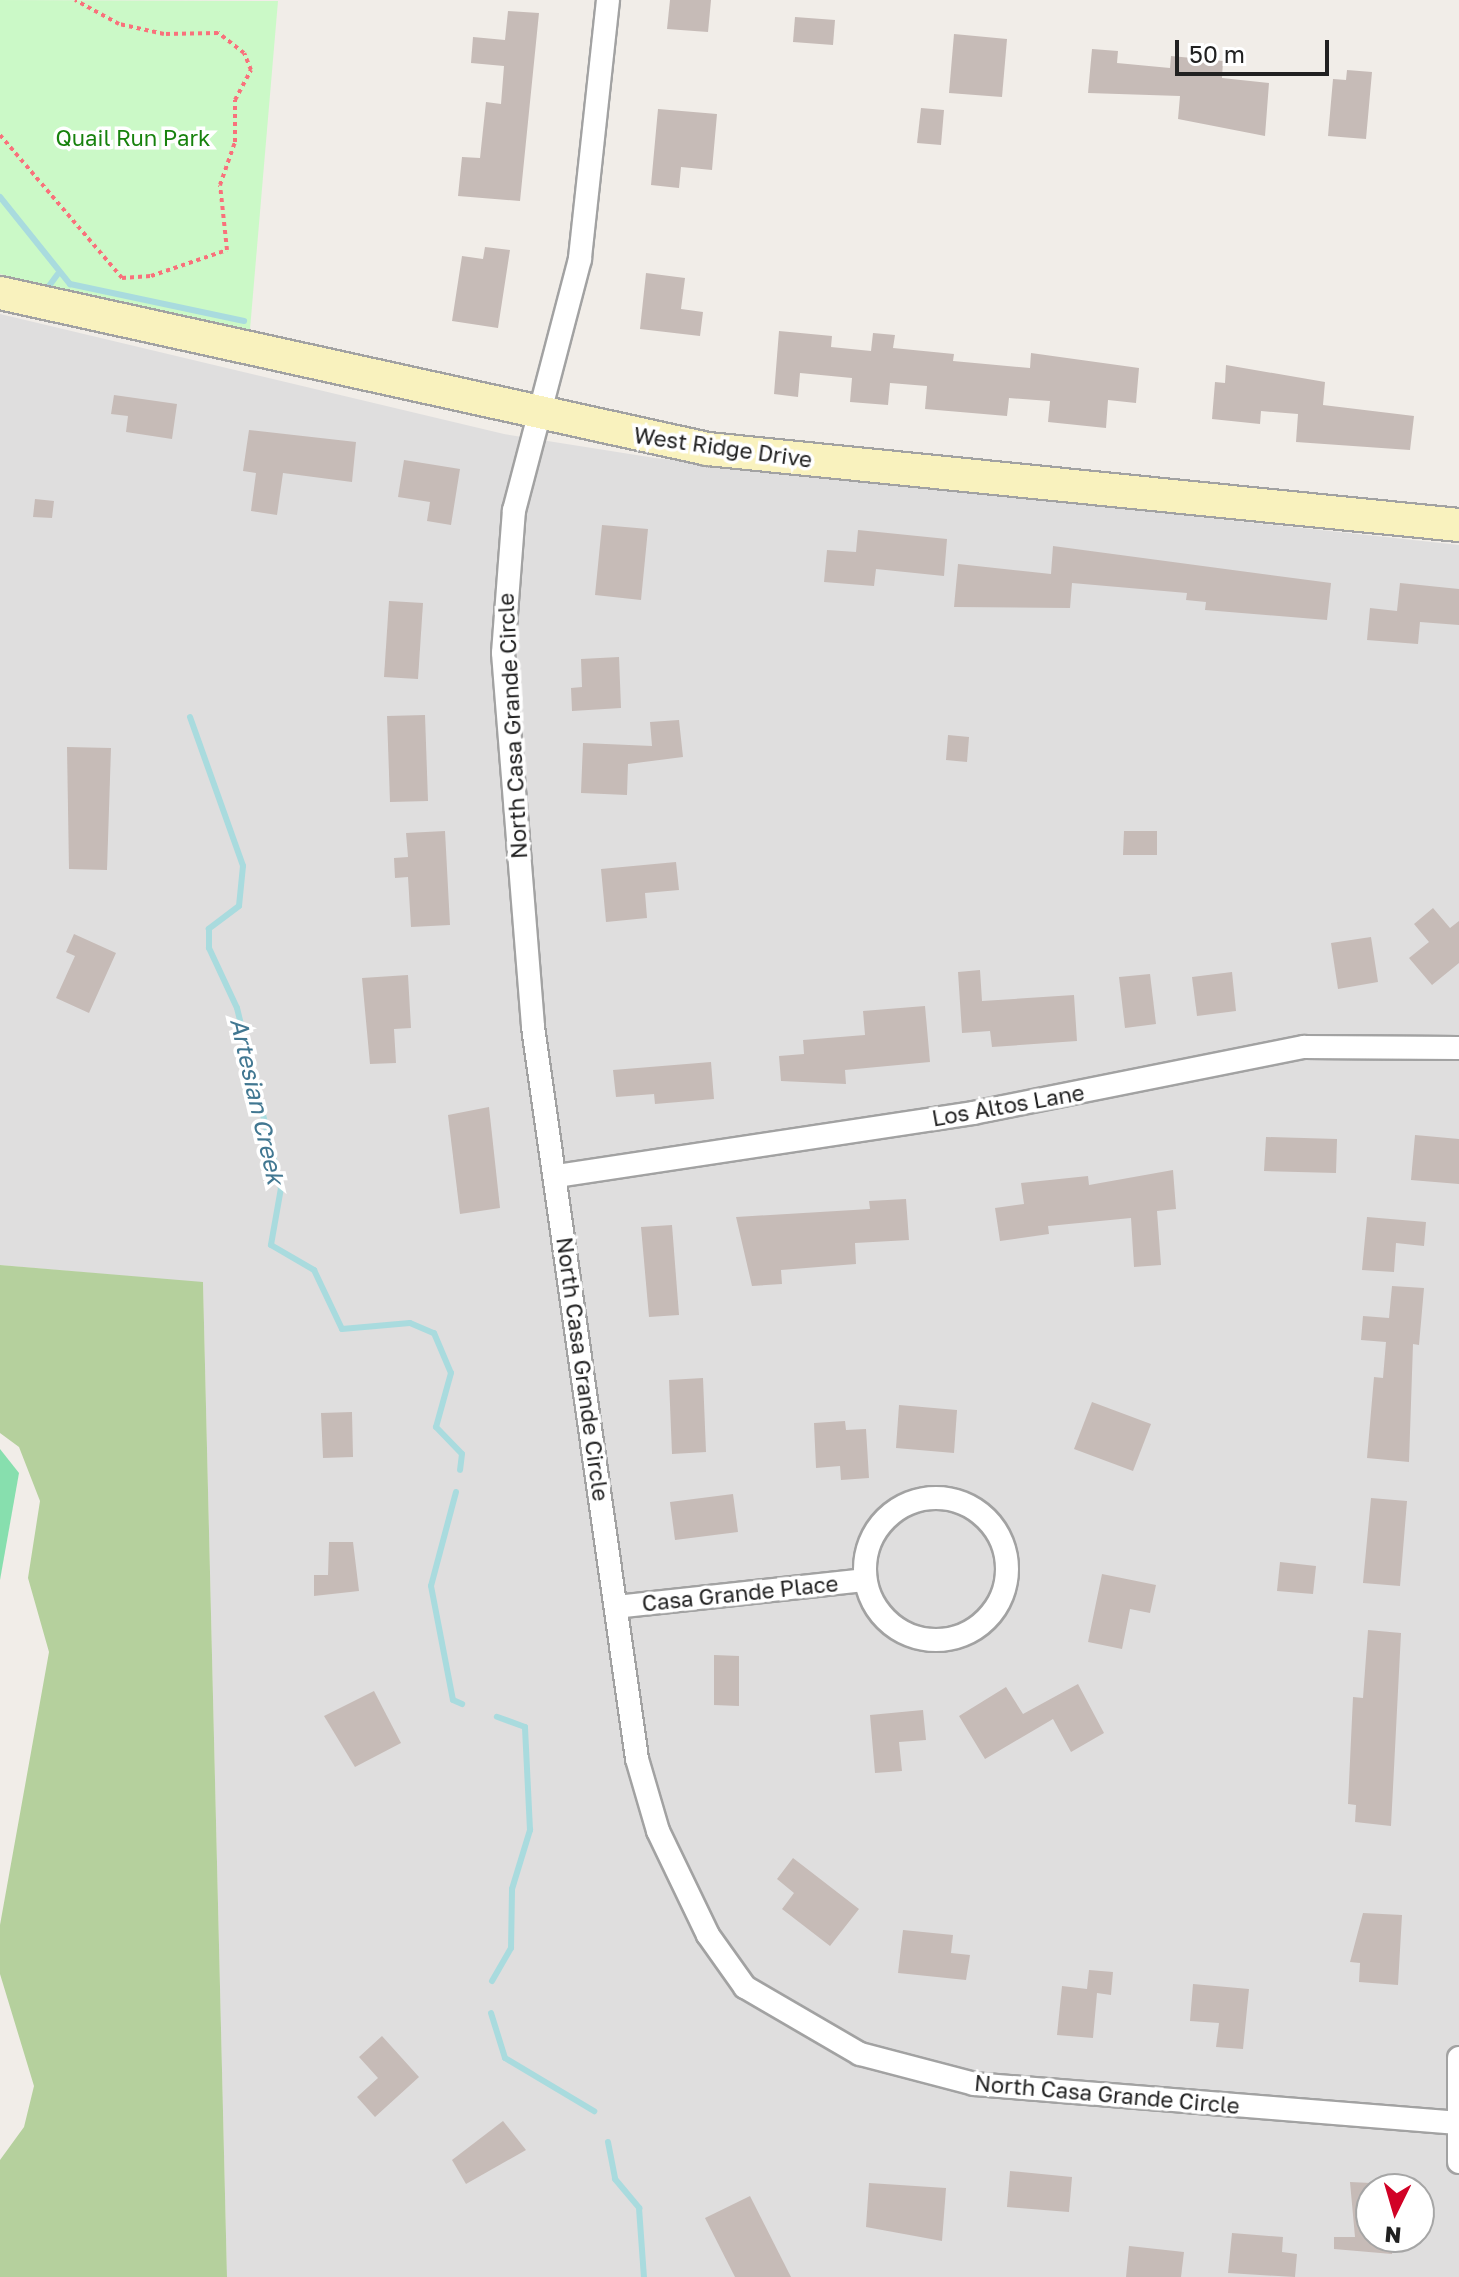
<!DOCTYPE html>
<html>
<head>
<meta charset="utf-8">
<style>
	body { margin:0 }
	#map { position:relative; width:1459px; height:2277px; overflow:hidden; background:#f1ede8; font-family:"Golos Text",sans-serif }
	div>[style] { position:absolute }
	.residential>* { inset:0; background:#dfdede }
	.forest>* { inset:0; background:#b5d09d }
	.park>* { inset:0; background:#cbf9c7 }
	.pitch>* { inset:0; background:#87dfae }
	.stream>* { height:6px; margin:-3px; padding:0 3px; transform-origin:3px; border-radius:3px; background:#a9dbde }
	.building>* { inset:0; background:#c6bbb7 }
	.path>* { height:4px; margin-top:-2px; transform-origin:0; background:repeating-linear-gradient(90deg,#f9717b 0 4px,transparent 0 8px) }
	.roads { filter:drop-shadow(2px 0 #a2a2a2) drop-shadow(-2px 0 #a2a2a2) drop-shadow(0 2px #a2a2a2) drop-shadow(0 -2px #a2a2a2) }
	.street>* { height:22px; margin:-11px; padding:0 11px; transform-origin:11px; border-radius:11px; background:#fff }
	.street>.ring { margin:-11px; padding:0; box-sizing:content-box; background:none; border:22px solid #fff; border-radius:50% }
	.secondary>* { height:32px; margin:-16px; padding:0 16px; transform-origin:16px; border-radius:16px; background:#f9f2be }
	span { translate:-50% -50%; white-space:nowrap; text-align:center; line-height:1.15; -webkit-text-stroke:7px #fff; paint-order:stroke }
	.park-label { font-size:22px; color:#17820d }
	.street-label { font-size:22px; color:#212121 }
	.water-label { font-size:24px; color:#417791; font-style:italic }
	.north { position:absolute; left:1355px; top:2173px; width:80px; height:80px; box-sizing:border-box; background:#fff; border:2px solid #a6a6a6; border-radius:50%; rotate:185deg; font-size:22px; font-weight:700; line-height:32px; text-align:center; color:#212121 }
	.north::after { content:''; display:block; margin:auto; width:28px; height:36px; background:#d10226; clip-path:polygon(50% 0,100% 100%,50% 72%,0 100%) }
	.scale { position:absolute; left:1175px; top:40px; width:154px; height:36px; box-sizing:border-box; border:4px solid #212121; border-top:0; padding-left:10px; font-size:24px; line-height:28px; white-space:nowrap; color:#212121; -webkit-text-stroke:6px #fff; paint-order:stroke }
</style>
</head>
<body>
<div id="map">
	<div class="residential">
		<i style="clip-path:polygon(evenodd,0 314px,504px 434px,655px 458px,1459px 545px,1459px 2277px,227px 2277px,203px 1283px,0 1265px,0 314px,1371px 2189px,1419px 2189px,1419px 2237px,1371px 2237px,1371px 2189px)"></i>
	</div>
	<div class="forest">
		<i style="clip-path:polygon(0 1265px,203px 1282px,227px 2277px,0 2277px,0 2160px,24px 2127px,34px 2086px,0 1974px,0 1925px,49px 1652px,28px 1578px,40px 1501px,19px 1447px,0 1433px)"></i>
	</div>
	<div class="park">
		<i style="clip-path:polygon(0 0,278px 1px,249px 341px,0 274px)"></i>
	</div>
	<div class="pitch">
		<i style="clip-path:polygon(0 1449px,19px 1473px,0 1580px)"></i>
	</div>
	<div class="stream">
		<i style="left:0;top:197px;width:112px;rotate:51.2deg"></i>
		<i style="left:70px;top:284px;width:178px;rotate:12deg"></i>
		<i style="left:49px;top:286px;width:14px;rotate:-54deg"></i>
		<i style="left:190px;top:717px;width:158px;rotate:70.4deg"></i>
		<i style="left:243px;top:866px;width:40px;rotate:95.7deg"></i>
		<i style="left:239px;top:906px;width:38px;rotate:143deg"></i>
		<i style="left:209px;top:929px;width:19px;rotate:90deg"></i>
		<i style="left:209px;top:948px;width:66px;rotate:65deg"></i>
		<i style="left:237px;top:1008px;width:185px;rotate:76.3deg"></i>
		<i style="left:281px;top:1188px;width:58px;rotate:100deg"></i>
		<i style="left:271px;top:1245px;width:50px;rotate:30.2deg"></i>
		<i style="left:314px;top:1270px;width:65px;rotate:64.6deg"></i>
		<i style="left:342px;top:1329px;width:68px;rotate:-5deg"></i>
		<i style="left:410px;top:1323px;width:26px;rotate:23deg"></i>
		<i style="left:434px;top:1333px;width:43px;rotate:67deg"></i>
		<i style="left:451px;top:1373px;width:56px;rotate:105.5deg"></i>
		<i style="left:436px;top:1427px;width:37px;rotate:46deg"></i>
		<i style="left:462px;top:1454px;width:16px;rotate:97deg"></i>
		<i style="left:456px;top:1492px;width:97px;rotate:104.9deg"></i>
		<i style="left:431px;top:1586px;width:116px;rotate:79.1deg"></i>
		<i style="left:453px;top:1700px;width:10px;rotate:24deg"></i>
		<i style="left:492px;top:1981px;width:38px;rotate:-60deg"></i>
		<i style="left:511px;top:1948px;width:59px;rotate:-89deg"></i>
		<i style="left:512px;top:1889px;width:62px;rotate:-73deg"></i>
		<i style="left:530px;top:1830px;width:103px;rotate:-92.8deg"></i>
		<i style="left:525px;top:1727px;width:30px;rotate:-160deg"></i>
		<i style="left:491px;top:2013px;width:47px;rotate:72.7deg"></i>
		<i style="left:505px;top:2058px;width:104px;rotate:30.8deg"></i>
		<i style="left:608px;top:2142px;width:38px;rotate:79deg"></i>
		<i style="left:615px;top:2179px;width:38px;rotate:50deg"></i>
		<i style="left:639px;top:2208px;width:69px;rotate:85.9deg"></i>
	</div>
	<div class="building">
		<i style="clip-path:polygon(670px 0,711px 0,708px 32px,667px 29px)"></i>
		<i style="clip-path:polygon(508px 11px,539px 13px,520px 201px,458px 196px,462px 157px,480px 158px,486px 102px,501px 104px,504px 66px,471px 63px,473px 37px,505px 40px)"></i>
		<i style="clip-path:polygon(795px 17px,835px 20px,833px 45px,793px 42px)"></i>
		<i style="clip-path:polygon(954px 34px,1007px 39px,1002px 97px,949px 93px)"></i>
		<i style="clip-path:polygon(1092px 49px,1118px 51px,1117px 63px,1170px 68px,1171px 56px,1223px 61px,1222px 78px,1269px 83px,1265px 136px,1178px 119px,1180px 96px,1088px 93px)"></i>
		<i style="clip-path:polygon(1347px 70px,1372px 72px,1366px 139px,1328px 136px,1333px 79px,1346px 80px)"></i>
		<i style="clip-path:polygon(921px 108px,944px 110px,941px 145px,917px 143px)"></i>
		<i style="clip-path:polygon(658px 109px,717px 114px,712px 170px,681px 167px,679px 188px,651px 185px)"></i>
		<i style="clip-path:polygon(485px 247px,510px 250px,498px 328px,452px 321px,462px 256px,483px 259px)"></i>
		<i style="clip-path:polygon(646px 273px,685px 278px,681px 309px,703px 312px,700px 336px,640px 329px)"></i>
		<i style="clip-path:polygon(779px 331px,832px 336px,831px 347px,871px 351px,873px 333px,895px 335px,893px 348px,954px 354px,953px 361px,1030px 368px,1031px 353px,1139px 368px,1136px 403px,1108px 400px,1106px 428px,1048px 422px,1050px 401px,1009px 398px,1007px 416px,925px 409px,927px 386px,890px 383px,888px 405px,850px 402px,852px 378px,800px 373px,798px 397px,774px 394px)"></i>
		<i style="clip-path:polygon(1226px 365px,1325px 382px,1323px 405px,1414px 416px,1410px 450px,1296px 442px,1298px 414px,1261px 411px,1260px 424px,1212px 419px,1215px 382px,1225px 383px)"></i>
		<i style="clip-path:polygon(114px 395px,177px 404px,172px 439px,126px 432px,128px 416px,111px 414px)"></i>
		<i style="clip-path:polygon(249px 430px,356px 442px,352px 482px,283px 473px,277px 515px,251px 511px,256px 473px,243px 471px)"></i>
		<i style="clip-path:polygon(404px 460px,460px 469px,451px 525px,427px 521px,430px 502px,398px 497px)"></i>
		<i style="clip-path:polygon(35px 499px,54px 501px,52px 518px,33px 517px)"></i>
		<i style="clip-path:polygon(602px 525px,648px 529px,641px 600px,595px 595px)"></i>
		<i style="clip-path:polygon(858px 530px,947px 539px,944px 576px,876px 569px,874px 586px,824px 582px,827px 550px,856px 552px)"></i>
		<i style="clip-path:polygon(1053px 546px,1331px 583px,1327px 620px,1205px 610px,1206px 602px,1186px 600px,1187px 593px,1072px 583px,1070px 608px,954px 607px,958px 564px,1051px 574px)"></i>
		<i style="clip-path:polygon(1400px 583px,1459px 589px,1459px 625px,1420px 622px,1418px 644px,1367px 640px,1370px 608px,1397px 611px)"></i>
		<i style="clip-path:polygon(389px 601px,423px 603px,418px 679px,384px 677px)"></i>
		<i style="clip-path:polygon(619px 657px,621px 708px,572px 711px,571px 688px,582px 687px,581px 659px)"></i>
		<i style="clip-path:polygon(425px 715px,428px 801px,390px 802px,387px 716px)"></i>
		<i style="clip-path:polygon(679px 720px,683px 757px,628px 764px,627px 795px,581px 793px,583px 743px,652px 746px,650px 722px)"></i>
		<i style="clip-path:polygon(948px 735px,969px 737px,967px 762px,946px 760px)"></i>
		<i style="clip-path:polygon(67px 747px,111px 748px,107px 870px,69px 869px)"></i>
		<i style="clip-path:polygon(445px 831px,450px 925px,411px 927px,408px 877px,395px 878px,394px 858px,408px 857px,406px 833px)"></i>
		<i style="clip-path:polygon(1124px 831px,1157px 831px,1157px 855px,1123px 855px)"></i>
		<i style="clip-path:polygon(676px 862px,679px 890px,645px 893px,647px 918px,606px 922px,601px 869px)"></i>
		<i style="clip-path:polygon(1433px 908px,1450px 928px,1459px 921px,1459px 963px,1432px 985px,1409px 958px,1429px 942px,1414px 924px)"></i>
		<i style="clip-path:polygon(74px 934px,116px 953px,89px 1013px,56px 998px,75px 956px,66px 952px)"></i>
		<i style="clip-path:polygon(1371px 937px,1378px 982px,1338px 989px,1331px 943px)"></i>
		<i style="clip-path:polygon(980px 970px,982px 1001px,1074px 995px,1077px 1041px,992px 1047px,990px 1031px,962px 1033px,958px 972px)"></i>
		<i style="clip-path:polygon(1232px 972px,1236px 1011px,1197px 1016px,1192px 977px)"></i>
		<i style="clip-path:polygon(1150px 974px,1156px 1024px,1125px 1028px,1119px 977px)"></i>
		<i style="clip-path:polygon(408px 975px,411px 1028px,394px 1029px,396px 1063px,370px 1064px,362px 978px)"></i>
		<i style="clip-path:polygon(925px 1006px,930px 1062px,845px 1070px,846px 1084px,781px 1081px,779px 1056px,804px 1054px,803px 1040px,865px 1035px,863px 1011px)"></i>
		<i style="clip-path:polygon(711px 1062px,714px 1099px,655px 1104px,654px 1094px,616px 1097px,613px 1070px)"></i>
		<i style="clip-path:polygon(489px 1107px,500px 1208px,460px 1214px,448px 1115px)"></i>
		<i style="clip-path:polygon(1415px 1135px,1459px 1139px,1459px 1184px,1411px 1180px)"></i>
		<i style="clip-path:polygon(1266px 1137px,1337px 1139px,1336px 1173px,1264px 1171px)"></i>
		<i style="clip-path:polygon(1173px 1170px,1176px 1209px,1157px 1211px,1161px 1265px,1134px 1267px,1131px 1218px,1048px 1226px,1049px 1234px,1000px 1241px,995px 1208px,1024px 1204px,1021px 1183px,1088px 1176px,1089px 1185px)"></i>
		<i style="clip-path:polygon(906px 1199px,909px 1240px,855px 1243px,856px 1264px,781px 1270px,782px 1284px,752px 1286px,736px 1217px,870px 1209px,869px 1201px)"></i>
		<i style="clip-path:polygon(1367px 1217px,1426px 1222px,1424px 1246px,1396px 1243px,1394px 1272px,1362px 1270px)"></i>
		<i style="clip-path:polygon(672px 1225px,679px 1315px,649px 1317px,641px 1227px)"></i>
		<i style="clip-path:polygon(1392px 1286px,1424px 1288px,1419px 1345px,1413px 1344px,1409px 1462px,1367px 1458px,1374px 1377px,1383px 1378px,1386px 1342px,1361px 1340px,1363px 1316px,1389px 1318px)"></i>
		<i style="clip-path:polygon(703px 1378px,706px 1452px,672px 1454px,669px 1380px)"></i>
		<i style="clip-path:polygon(1092px 1402px,1151px 1424px,1133px 1471px,1074px 1449px)"></i>
		<i style="clip-path:polygon(899px 1405px,957px 1410px,954px 1453px,896px 1448px)"></i>
		<i style="clip-path:polygon(352px 1412px,353px 1457px,323px 1458px,321px 1413px)"></i>
		<i style="clip-path:polygon(845px 1421px,846px 1430px,866px 1429px,869px 1478px,841px 1480px,840px 1466px,816px 1468px,814px 1423px)"></i>
		<i style="clip-path:polygon(733px 1494px,738px 1532px,675px 1540px,670px 1502px)"></i>
		<i style="clip-path:polygon(1371px 1498px,1407px 1501px,1400px 1586px,1363px 1583px)"></i>
		<i style="clip-path:polygon(329px 1542px,353px 1542px,359px 1591px,314px 1596px,314px 1575px,328px 1575px)"></i>
		<i style="clip-path:polygon(1280px 1562px,1316px 1566px,1313px 1594px,1277px 1591px)"></i>
		<i style="clip-path:polygon(1102px 1574px,1156px 1585px,1150px 1613px,1130px 1609px,1122px 1649px,1088px 1642px)"></i>
		<i style="clip-path:polygon(1368px 1630px,1401px 1633px,1391px 1826px,1355px 1822px,1356px 1805px,1348px 1804px,1353px 1697px,1363px 1698px)"></i>
		<i style="clip-path:polygon(714px 1655px,739px 1656px,739px 1706px,714px 1705px)"></i>
		<i style="clip-path:polygon(1078px 1684px,1104px 1733px,1071px 1752px,1053px 1719px,985px 1759px,959px 1716px,1006px 1687px,1023px 1714px)"></i>
		<i style="clip-path:polygon(374px 1691px,401px 1743px,355px 1767px,324px 1716px)"></i>
		<i style="clip-path:polygon(923px 1710px,926px 1740px,899px 1742px,902px 1771px,875px 1773px,870px 1715px)"></i>
		<i style="clip-path:polygon(793px 1858px,859px 1909px,830px 1946px,782px 1909px,794px 1893px,777px 1879px)"></i>
		<i style="clip-path:polygon(1363px 1913px,1402px 1915px,1398px 1985px,1359px 1982px,1360px 1963px,1350px 1962px)"></i>
		<i style="clip-path:polygon(903px 1930px,953px 1935px,951px 1953px,970px 1955px,966px 1980px,898px 1973px)"></i>
		<i style="clip-path:polygon(1089px 1970px,1113px 1972px,1111px 1995px,1097px 1993px,1093px 2038px,1057px 2035px,1062px 1986px,1087px 1989px)"></i>
		<i style="clip-path:polygon(1193px 1984px,1249px 1989px,1243px 2049px,1216px 2047px,1219px 2023px,1190px 2021px)"></i>
		<i style="clip-path:polygon(382px 2036px,419px 2077px,375px 2117px,357px 2097px,378px 2078px,359px 2057px)"></i>
		<i style="clip-path:polygon(503px 2121px,526px 2150px,466px 2184px,452px 2160px)"></i>
		<i style="clip-path:polygon(1010px 2171px,1072px 2177px,1069px 2212px,1007px 2207px)"></i>
		<i style="clip-path:polygon(1350px 2182px,1371px 2183px,1371px 2237px,1394px 2237px,1392px 2254px,1334px 2249px,1334px 2237px,1355px 2237px)"></i>
		<i style="clip-path:polygon(869px 2183px,946px 2188px,942px 2241px,866px 2227px)"></i>
		<i style="clip-path:polygon(750px 2196px,791px 2277px,735px 2277px,705px 2218px)"></i>
		<i style="clip-path:polygon(1232px 2233px,1283px 2237px,1282px 2252px,1297px 2254px,1295px 2277px,1228px 2273px)"></i>
		<i style="clip-path:polygon(1129px 2246px,1184px 2252px,1181px 2277px,1126px 2277px)"></i>
	</div>
	<div class="path">
		<i style="left:0;top:135px;width:188px;rotate:49.5deg"></i>
		<i style="left:122px;top:278px;width:29px;rotate:-4deg"></i>
		<i style="left:151px;top:276px;width:80px;rotate:-18.9deg"></i>
		<i style="left:227px;top:250px;width:65px;rotate:-96.1deg"></i>
		<i style="left:220px;top:185px;width:46px;rotate:-70.8deg"></i>
		<i style="left:235px;top:142px;width:42px;rotate:-90deg"></i>
		<i style="left:235px;top:100px;width:34px;rotate:-62deg"></i>
		<i style="left:251px;top:70px;width:18px;rotate:-112deg"></i>
		<i style="left:244px;top:53px;width:33px;rotate:-142deg"></i>
		<i style="left:218px;top:33px;width:54px;rotate:178.9deg"></i>
		<i style="left:164px;top:34px;width:46px;rotate:-167.5deg"></i>
		<i style="left:119px;top:24px;width:50px;rotate:-151.4deg"></i>
	</div>
	<div class="roads">
		<div class="street">
			<i style="left:608px;top:0;width:261px;rotate:96.2deg"></i>
			<i style="left:580px;top:259px;width:260px;rotate:104.7deg"></i>
			<i style="left:514px;top:510px;width:143px;rotate:94.4deg"></i>
			<i style="left:503px;top:653px;width:375px;rotate:85.4deg"></i>
			<i style="left:533px;top:1027px;width:739px;rotate:81.91deg"></i>
			<i style="left:637px;top:1759px;width:75px;rotate:73.7deg"></i>
			<i style="left:658px;top:1831px;width:115px;rotate:64.3deg"></i>
			<i style="left:708px;top:1935px;width:64px;rotate:54.6deg"></i>
			<i style="left:745px;top:1987px;width:133px;rotate:30.2deg"></i>
			<i style="left:860px;top:2054px;width:118px;rotate:14.7deg"></i>
			<i style="left:974px;top:2084px;width:487px;rotate:4.6deg"></i>
			<i style="left:557px;top:1176px;width:421px;rotate:-8.6deg"></i>
			<i style="left:973px;top:1113px;width:338px;rotate:-11.3deg"></i>
			<i style="left:1304px;top:1047px;width:155px;rotate:0.4deg"></i>
			<i class="ring" style="left:865px;top:1498px;width:120px;height:120px"></i>
			<i style="left:616px;top:1607px;width:250px;rotate:-6.2deg"></i>
			<i style="left:1459px;top:2058px;width:104px;rotate:90deg"></i>
		</div>
		<div class="secondary">
			<i style="left:0;top:293px;width:725px;rotate:12.43deg"></i>
			<i style="left:708px;top:449px;width:755px;rotate:5.78deg"></i>
		</div>
	</div>
	<div class="park-label">
		<span style="left:133px;top:138px">Quail Run Park</span>
	</div>
	<div class="street-label">
		<span style="left:723px;top:447px;rotate:8deg">West Ridge Drive</span>
		<span style="left:512px;top:726px;rotate:-93deg">North Casa Grande Circle</span>
		<span style="left:1008px;top:1105px;rotate:-10deg">Los Altos Lane</span>
		<span style="left:583px;top:1369px;rotate:82deg">North Casa Grande Circle</span>
		<span style="left:740px;top:1593px;rotate:-6deg">Casa Grande Place</span>
		<span style="left:1107px;top:2094px;rotate:5deg">North Casa Grande Circle</span>
	</div>
	<div class="water-label">
		<span style="left:258px;top:1101px;rotate:77deg">Artesian Creek</span>
	</div>
	<div class="north">N</div>
	<div class="scale">50 m</div>
</div>
</body>
</html>
